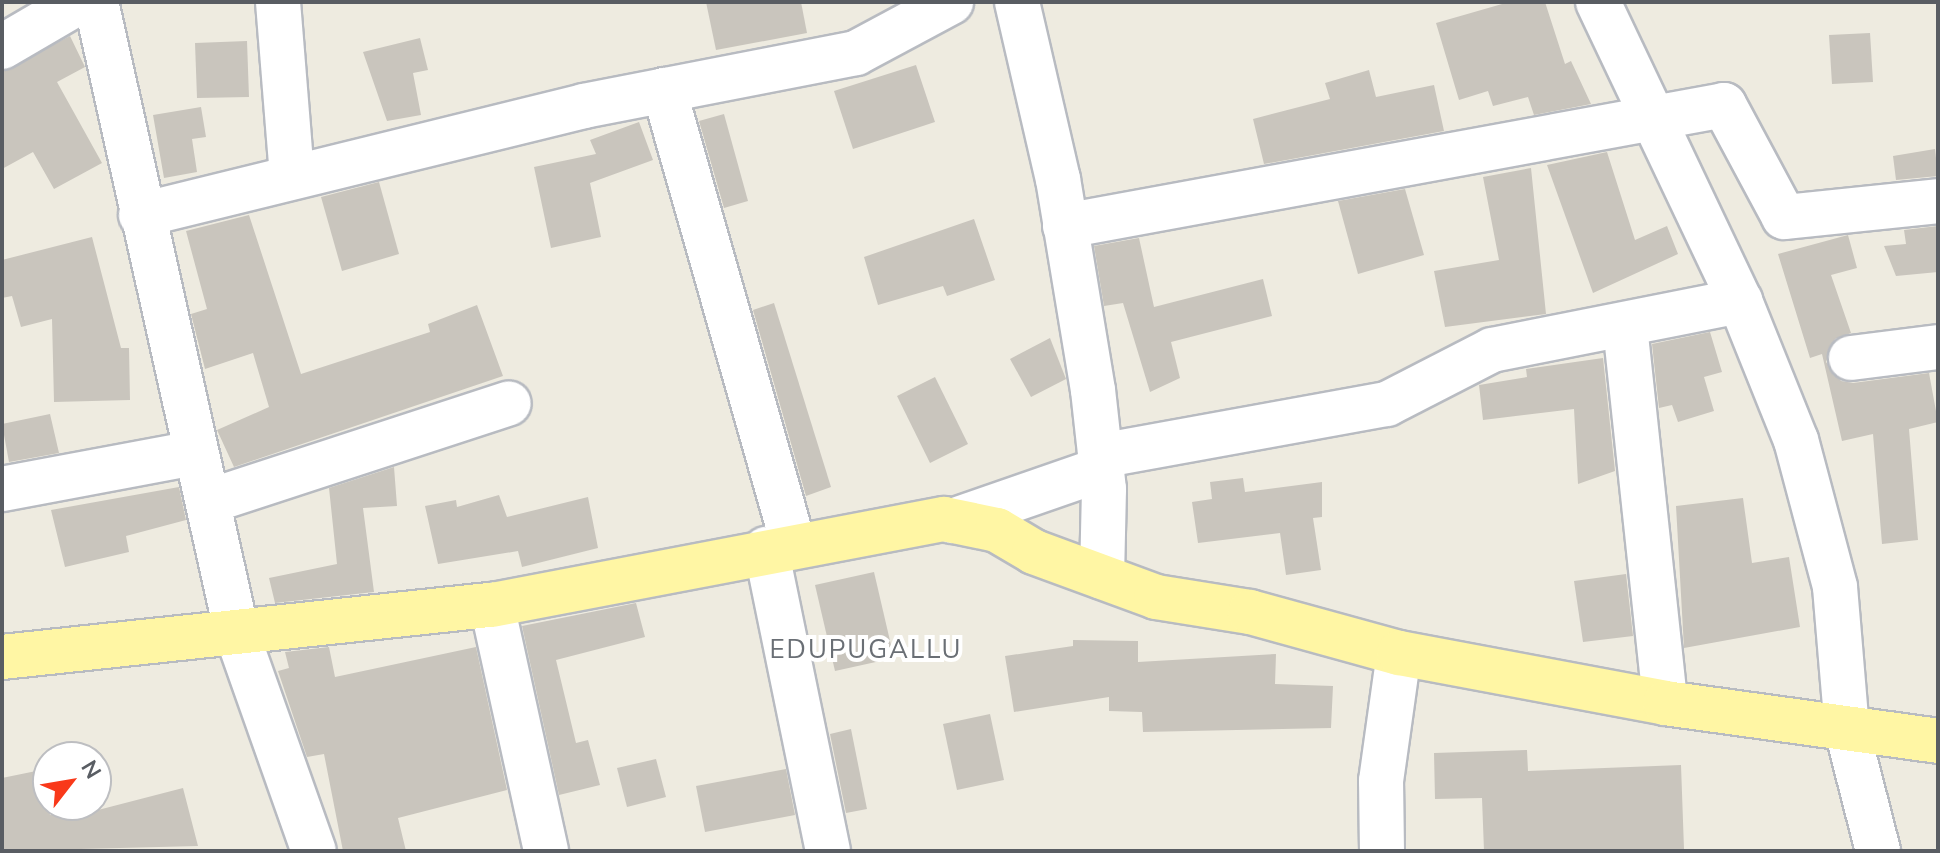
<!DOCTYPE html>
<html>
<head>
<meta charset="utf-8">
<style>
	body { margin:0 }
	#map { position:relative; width:1940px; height:853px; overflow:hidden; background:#eeebe0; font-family:"Nunito Sans",sans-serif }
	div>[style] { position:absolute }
	.building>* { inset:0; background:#c9c5bd }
	.roads { filter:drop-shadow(2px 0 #b8bbc1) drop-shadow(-2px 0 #b8bbc1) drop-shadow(0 2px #b8bbc1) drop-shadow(0 -2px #b8bbc1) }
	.minor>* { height:44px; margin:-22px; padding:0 22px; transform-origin:22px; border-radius:22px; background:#fff }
	.major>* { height:44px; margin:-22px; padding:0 22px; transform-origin:22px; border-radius:22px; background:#fff6a4 }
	span { translate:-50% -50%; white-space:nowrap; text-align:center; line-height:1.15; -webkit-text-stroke:8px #fff; paint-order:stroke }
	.quarter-label { font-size:26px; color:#6a6f75; letter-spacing:2px }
	.frame { position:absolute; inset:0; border:4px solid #595d63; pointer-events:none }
	.north { position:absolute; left:32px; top:741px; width:80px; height:80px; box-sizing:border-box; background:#fff; border:2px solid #bdbec1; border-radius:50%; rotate:59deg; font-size:22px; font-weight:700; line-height:32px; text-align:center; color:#595d63 }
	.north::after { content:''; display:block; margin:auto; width:28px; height:36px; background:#f9391a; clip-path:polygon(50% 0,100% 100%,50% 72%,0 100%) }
</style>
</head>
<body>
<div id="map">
	<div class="building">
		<i style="clip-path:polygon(706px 2px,801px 2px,807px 33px,716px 50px)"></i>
		<i style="clip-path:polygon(1509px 2px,1545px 2px,1565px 64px,1571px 61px,1591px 104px,1534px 115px,1528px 97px,1493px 106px,1488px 91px,1459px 100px,1436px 23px)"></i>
		<i style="clip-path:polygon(1870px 33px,1873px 82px,1832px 84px,1829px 35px)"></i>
		<i style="clip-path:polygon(70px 36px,85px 67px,57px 82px,102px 163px,54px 189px,33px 152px,2px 169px,2px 72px)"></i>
		<i style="clip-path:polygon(420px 38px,428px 70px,413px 73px,421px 115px,387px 121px,363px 52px)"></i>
		<i style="clip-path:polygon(247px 41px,249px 97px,197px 98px,195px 43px)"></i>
		<i style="clip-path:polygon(916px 65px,935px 122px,853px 149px,834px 91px)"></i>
		<i style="clip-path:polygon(1369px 70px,1376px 97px,1434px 85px,1444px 131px,1264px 164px,1253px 119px,1330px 99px,1325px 83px)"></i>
		<i style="clip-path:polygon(201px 107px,206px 137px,192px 139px,197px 172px,164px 178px,153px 115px)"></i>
		<i style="clip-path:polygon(724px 114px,748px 201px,724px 208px,699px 121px)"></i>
		<i style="clip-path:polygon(639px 122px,653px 160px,590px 183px,601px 237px,551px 248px,534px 167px,596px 154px,590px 140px)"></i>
		<i style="clip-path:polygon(1935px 149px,1938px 176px,1896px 180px,1893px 156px)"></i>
		<i style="clip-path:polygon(1607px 152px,1635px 240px,1667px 226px,1678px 254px,1593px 293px,1547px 165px)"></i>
		<i style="clip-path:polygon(1531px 168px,1546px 314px,1445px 327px,1434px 271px,1499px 260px,1483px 177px)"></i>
		<i style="clip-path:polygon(379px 182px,399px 254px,342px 271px,321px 197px)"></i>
		<i style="clip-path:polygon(1405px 189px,1424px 255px,1358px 274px,1338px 201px)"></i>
		<i style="clip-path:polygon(249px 215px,301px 374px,430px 332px,428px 324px,477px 305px,503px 376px,234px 467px,217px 430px,269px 407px,253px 353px,205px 369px,191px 314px,207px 309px,186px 231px)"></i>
		<i style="clip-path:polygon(974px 219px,995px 280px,947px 296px,943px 286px,878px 305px,864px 257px)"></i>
		<i style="clip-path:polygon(1938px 226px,1938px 272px,1896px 276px,1884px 246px,1906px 244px,1904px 230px)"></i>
		<i style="clip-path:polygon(1848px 235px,1857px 268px,1831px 275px,1851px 333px,1835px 339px,1826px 362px,1841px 381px,1853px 383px,1929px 373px,1938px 422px,1909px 429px,1918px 540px,1882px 544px,1873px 434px,1842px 441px,1822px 354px,1810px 358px,1778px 254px)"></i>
		<i style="clip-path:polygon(92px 237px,121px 348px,129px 348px,130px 400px,54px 402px,52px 319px,21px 327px,12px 296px,2px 298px,2px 260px)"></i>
		<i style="clip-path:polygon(1139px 238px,1154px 307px,1263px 279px,1272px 316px,1171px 342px,1180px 378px,1150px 392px,1123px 303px,1104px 306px,1094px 246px)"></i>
		<i style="clip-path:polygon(774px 303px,831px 487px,806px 496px,753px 310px)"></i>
		<i style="clip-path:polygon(1710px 332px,1722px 372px,1704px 377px,1714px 411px,1678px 422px,1672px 405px,1659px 408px,1652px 344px)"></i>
		<i style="clip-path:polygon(1050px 338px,1066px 379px,1031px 397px,1010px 359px)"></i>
		<i style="clip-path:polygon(1603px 358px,1615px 471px,1578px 484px,1574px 409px,1483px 420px,1479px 385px,1527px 377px,1526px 369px)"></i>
		<i style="clip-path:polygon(935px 377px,968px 444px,930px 463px,897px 396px)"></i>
		<i style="clip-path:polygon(50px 414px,59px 453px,9px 462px,2px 424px)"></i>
		<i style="clip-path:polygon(394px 467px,397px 506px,363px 508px,374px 592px,275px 603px,269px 578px,337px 564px,329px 488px)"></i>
		<i style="clip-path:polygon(1243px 478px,1245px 492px,1322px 482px,1322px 517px,1313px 518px,1321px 570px,1286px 575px,1280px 533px,1198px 543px,1192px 502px,1212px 499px,1210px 482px)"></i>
		<i style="clip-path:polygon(179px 487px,186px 520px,126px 536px,129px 552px,65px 567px,51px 510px)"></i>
		<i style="clip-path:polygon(499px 495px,507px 517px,588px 497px,598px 548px,522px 567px,518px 551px,438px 564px,425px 506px,456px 500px,457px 507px)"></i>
		<i style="clip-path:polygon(1743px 498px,1752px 563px,1789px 557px,1800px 627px,1684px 648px,1676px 506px)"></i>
		<i style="clip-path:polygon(874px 572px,894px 658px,835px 671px,815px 585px)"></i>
		<i style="clip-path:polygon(1626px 574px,1633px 636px,1583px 642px,1574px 581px)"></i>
		<i style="clip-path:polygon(636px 603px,645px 637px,556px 660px,576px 743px,588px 740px,600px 785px,559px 795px,522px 626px)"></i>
		<i style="clip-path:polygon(1073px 640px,1138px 641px,1138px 662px,1276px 654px,1275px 684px,1333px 686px,1331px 728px,1143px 732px,1142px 712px,1109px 711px,1109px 697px,1014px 712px,1005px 656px,1073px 646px)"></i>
		<i style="clip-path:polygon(329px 647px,335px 677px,476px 647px,507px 790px,398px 818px,406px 851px,343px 851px,324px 754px,307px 757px,278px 671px,289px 668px,285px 652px)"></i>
		<i style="clip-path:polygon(990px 714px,1004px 780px,957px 790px,943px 724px)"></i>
		<i style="clip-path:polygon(851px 729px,867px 809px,846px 813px,830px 734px)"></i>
		<i style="clip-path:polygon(1527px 750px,1528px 771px,1681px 765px,1684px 849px,1484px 851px,1482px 798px,1435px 799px,1434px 753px)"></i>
		<i style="clip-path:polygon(656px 759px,666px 797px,627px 807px,617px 768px)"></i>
		<i style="clip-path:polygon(786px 769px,795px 815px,705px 832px,696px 786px)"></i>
		<i style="clip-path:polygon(41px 770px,50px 815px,68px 809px,71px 817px,183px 788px,198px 846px,2px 851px,2px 778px)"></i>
	</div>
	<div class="roads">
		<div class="minor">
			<i style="left:96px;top:2px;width:648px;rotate:77.42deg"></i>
			<i style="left:237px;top:634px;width:230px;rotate:70.5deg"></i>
			<i style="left:278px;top:2px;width:174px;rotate:85.4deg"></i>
			<i style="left:1017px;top:2px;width:182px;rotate:77deg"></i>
			<i style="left:1058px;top:179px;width:214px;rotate:80.6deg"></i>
			<i style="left:1093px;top:390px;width:100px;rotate:83.7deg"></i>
			<i style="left:1104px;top:489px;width:88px;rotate:91.3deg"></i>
			<i style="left:1598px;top:2px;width:331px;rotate:64.6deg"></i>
			<i style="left:1740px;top:301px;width:150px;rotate:68.1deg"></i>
			<i style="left:1796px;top:440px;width:152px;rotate:75.1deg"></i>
			<i style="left:1835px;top:587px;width:144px;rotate:85.2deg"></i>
			<i style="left:1847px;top:730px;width:125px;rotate:75.6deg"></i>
			<i style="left:2px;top:47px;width:89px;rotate:-30.3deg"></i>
			<i style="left:664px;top:90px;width:473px;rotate:74.1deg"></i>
			<i style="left:141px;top:215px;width:456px;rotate:-13.8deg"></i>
			<i style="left:584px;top:106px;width:277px;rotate:-11deg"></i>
			<i style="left:856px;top:53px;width:108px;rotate:-28.2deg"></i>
			<i style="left:1065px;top:226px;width:670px;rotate:-10.4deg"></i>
			<i style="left:1724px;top:105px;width:127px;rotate:61.8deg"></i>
			<i style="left:1784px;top:217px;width:155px;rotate:-5.9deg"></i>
			<i style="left:1625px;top:326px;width:379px;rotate:83.9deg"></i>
			<i style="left:1851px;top:358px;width:88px;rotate:-7.2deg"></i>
			<i style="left:1100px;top:456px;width:292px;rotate:-10.3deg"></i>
			<i style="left:1387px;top:404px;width:118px;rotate:-27.2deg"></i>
			<i style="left:1492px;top:350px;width:253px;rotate:-11.2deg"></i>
			<i style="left:2px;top:489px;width:196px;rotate:-10.6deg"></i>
			<i style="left:213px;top:500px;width:311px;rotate:-18.1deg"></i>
			<i style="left:952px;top:521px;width:159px;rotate:-19.1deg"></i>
			<i style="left:766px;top:549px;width:308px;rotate:78.4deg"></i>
			<i style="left:492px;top:605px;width:252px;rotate:77.6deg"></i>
			<i style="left:1382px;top:851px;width:70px;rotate:-90.8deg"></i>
			<i style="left:1381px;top:781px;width:129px;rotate:-82deg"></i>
		</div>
		<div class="major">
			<i style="left:2px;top:657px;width:493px;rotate:-6.1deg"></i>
			<i style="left:492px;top:605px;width:460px;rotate:-10.8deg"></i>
			<i style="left:944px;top:519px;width:54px;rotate:11.7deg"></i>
			<i style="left:997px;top:530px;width:43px;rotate:30.7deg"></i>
			<i style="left:1034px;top:552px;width:130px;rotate:20.2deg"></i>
			<i style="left:1156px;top:597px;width:95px;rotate:9.1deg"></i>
			<i style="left:1250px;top:612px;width:155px;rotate:15.4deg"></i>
			<i style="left:1399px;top:653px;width:271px;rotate:10.6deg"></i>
			<i style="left:1665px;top:703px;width:276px;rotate:7.9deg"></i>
		</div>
	</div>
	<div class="quarter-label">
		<span style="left:866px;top:650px">EDUPUGALLU</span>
	</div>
	<div class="frame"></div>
	<div class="north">N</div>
</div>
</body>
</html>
